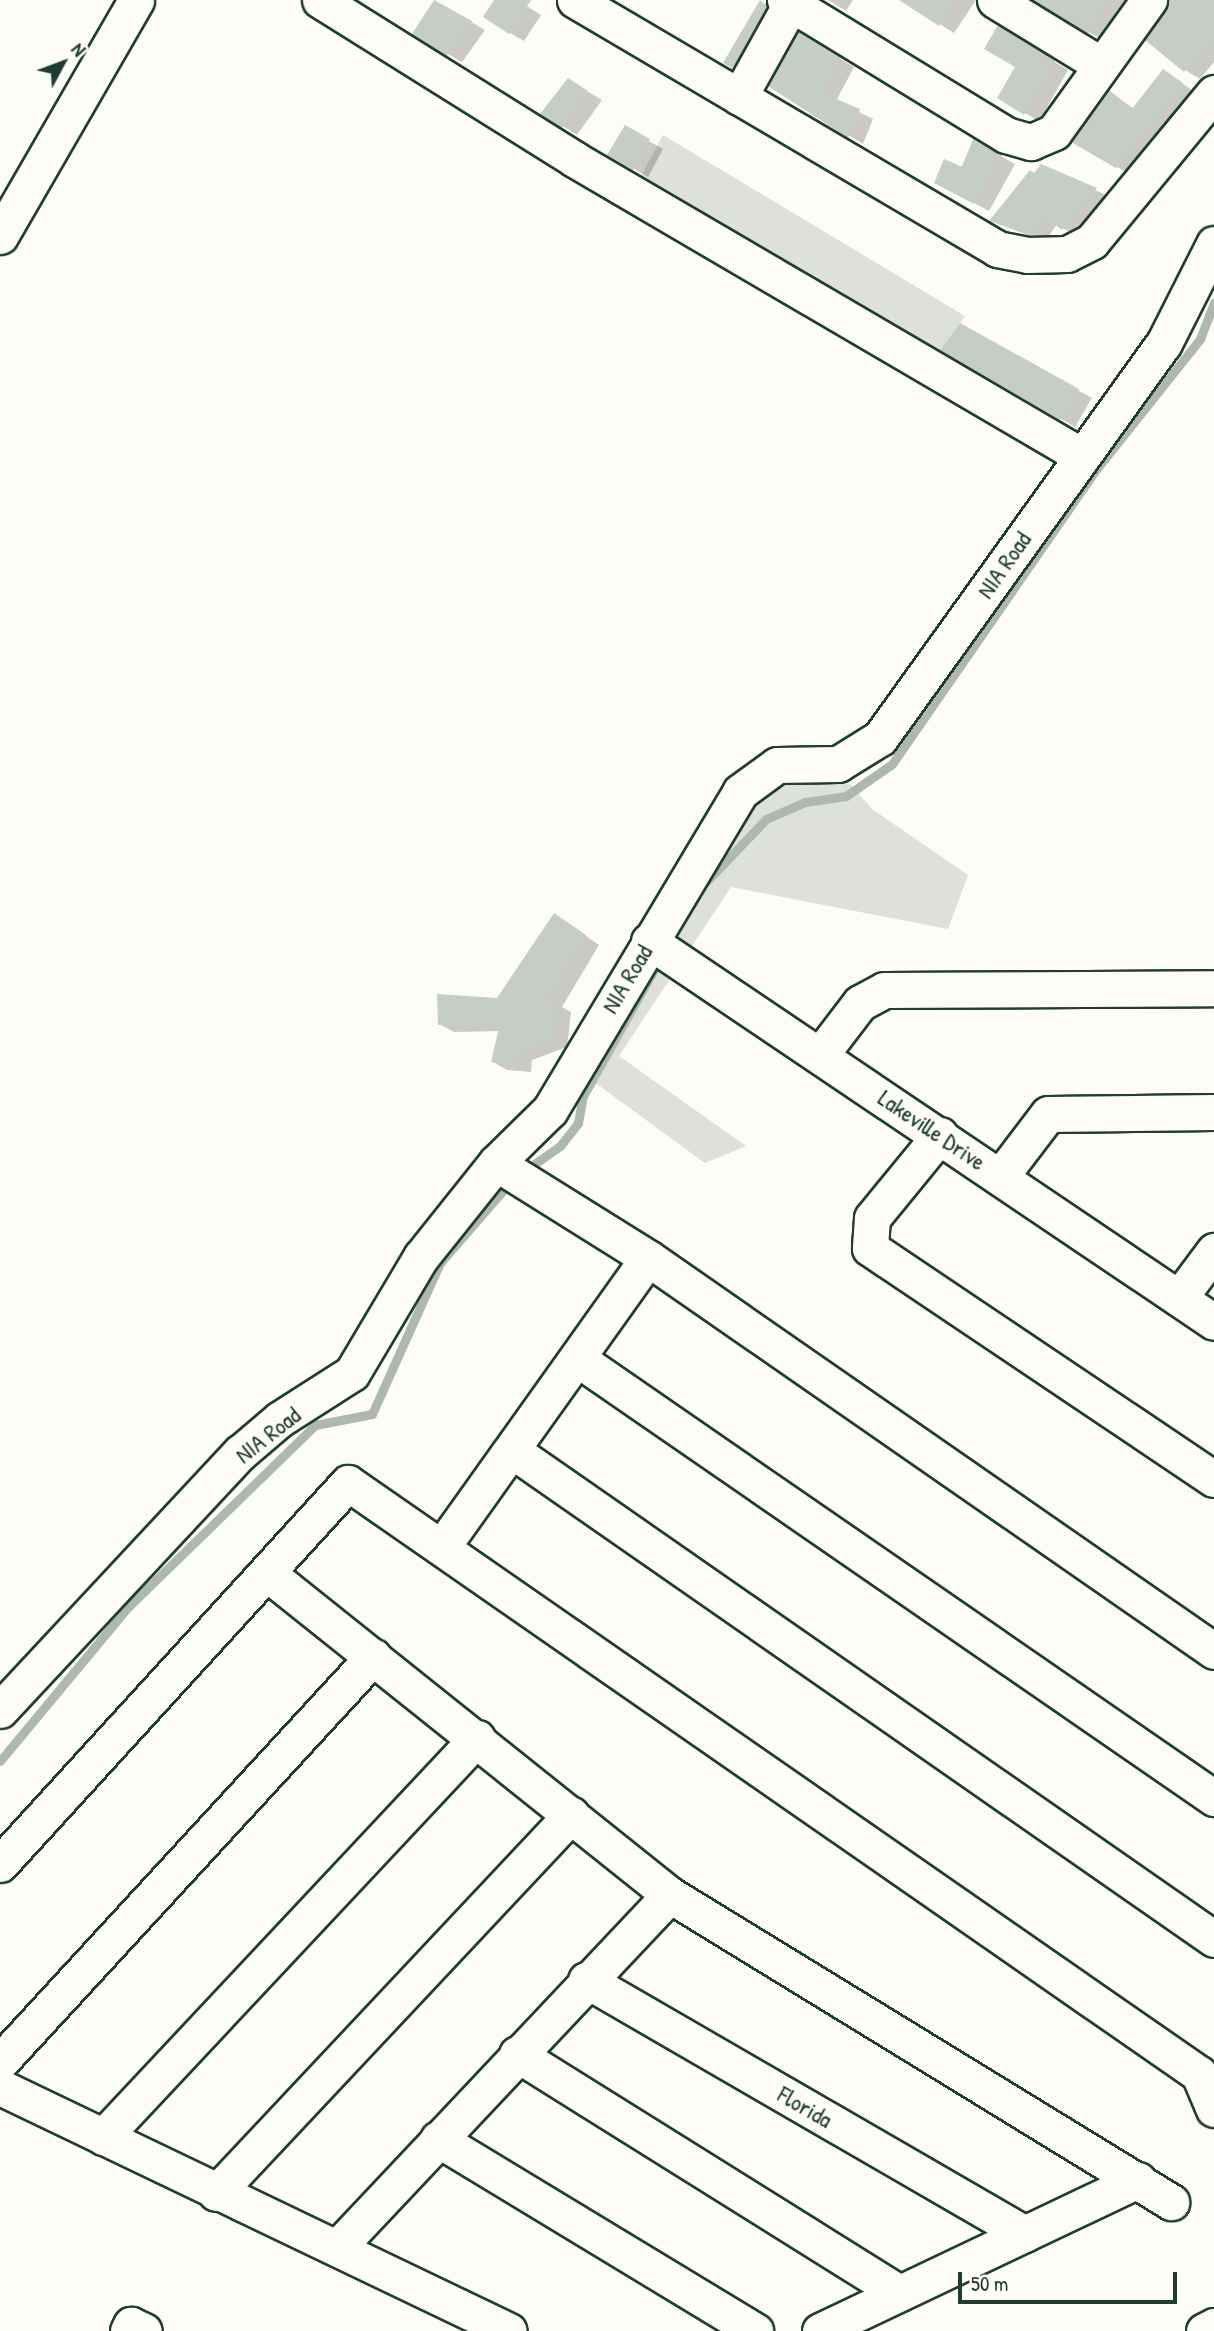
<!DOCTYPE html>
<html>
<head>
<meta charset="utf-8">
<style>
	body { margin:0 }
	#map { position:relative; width:1214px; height:2331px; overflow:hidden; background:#fdfcf7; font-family:"Patrick Hand",sans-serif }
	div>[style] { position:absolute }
	.green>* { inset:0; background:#dde0db }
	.shadow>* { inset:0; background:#0003 }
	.stream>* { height:9px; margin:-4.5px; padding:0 4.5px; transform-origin:4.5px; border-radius:4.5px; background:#aeb8b1 }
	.building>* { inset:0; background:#c6cdc7 }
	.roads { filter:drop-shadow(2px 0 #1f3d34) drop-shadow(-2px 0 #1f3d34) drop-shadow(0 2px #1f3d34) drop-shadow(0 -2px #1f3d34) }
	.minor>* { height:35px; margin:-17.5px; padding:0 17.5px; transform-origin:17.5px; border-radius:17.5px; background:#fdfcf7 }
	span { translate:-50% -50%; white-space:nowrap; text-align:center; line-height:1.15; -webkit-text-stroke:5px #fdfcf7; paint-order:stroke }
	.street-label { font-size:24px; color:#1f3d34 }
	.north { position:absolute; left:28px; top:28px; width:70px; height:70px; -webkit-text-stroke:5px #fdfcf7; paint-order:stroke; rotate:49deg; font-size:19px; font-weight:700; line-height:28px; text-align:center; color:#1f3d34 }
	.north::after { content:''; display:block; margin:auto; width:24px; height:32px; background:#1f3d34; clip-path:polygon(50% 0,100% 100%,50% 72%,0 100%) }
	.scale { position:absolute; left:958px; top:2272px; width:219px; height:32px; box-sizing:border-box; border:4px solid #1f3d34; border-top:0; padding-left:9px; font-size:21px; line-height:24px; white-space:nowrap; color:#1f3d34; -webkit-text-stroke:5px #fdfcf7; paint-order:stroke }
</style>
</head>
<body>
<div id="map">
	<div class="green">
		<i style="clip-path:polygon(663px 135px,965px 316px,933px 360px,633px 191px)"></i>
		<i style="clip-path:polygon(832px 763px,872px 809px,968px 875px,948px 929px,731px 887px,619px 1056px,746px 1146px,705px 1163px,568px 1063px,752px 786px)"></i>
	</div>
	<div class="shadow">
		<i style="clip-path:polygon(496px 0,517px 0,541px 15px,524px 41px,510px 33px)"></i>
		<i style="clip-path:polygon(828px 0,853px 0,846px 11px)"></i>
		<i style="clip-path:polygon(902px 0,976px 0,954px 33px)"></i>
		<i style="clip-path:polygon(1031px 0,1127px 0,1103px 40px)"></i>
		<i style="clip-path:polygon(1174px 0,1214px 0,1214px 62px,1200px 79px,1185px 70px)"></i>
		<i style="clip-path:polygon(435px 1px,485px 30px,462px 62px,448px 54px)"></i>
		<i style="clip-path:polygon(765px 3px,779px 11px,747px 74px,726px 62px)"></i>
		<i style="clip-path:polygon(998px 28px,1068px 70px,1039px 121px,999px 98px,1017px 66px)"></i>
		<i style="clip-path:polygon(799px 34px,854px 67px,836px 101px,873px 119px,863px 144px,770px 86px)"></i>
		<i style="clip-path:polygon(1164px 71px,1196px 93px,1131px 175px,1074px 142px,1110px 92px,1134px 109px)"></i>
		<i style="clip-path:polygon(568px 80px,602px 100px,577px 135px,542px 113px)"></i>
		<i style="clip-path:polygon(626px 128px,663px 149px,648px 177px,609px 154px)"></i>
		<i style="clip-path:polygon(974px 141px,1015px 164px,989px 211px,950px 190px)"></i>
		<i style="clip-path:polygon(1042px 166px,1110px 197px,1077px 237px,1057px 224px,1045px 242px,992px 221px)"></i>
		<i style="clip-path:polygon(961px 325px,1092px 398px,1075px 427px,943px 349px)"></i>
		<i style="clip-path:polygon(569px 924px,599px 945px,562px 1007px,571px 1012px,567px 1047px,532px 1060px,531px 1072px,507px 1070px,493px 1062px,500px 1031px,454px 1032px,439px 1024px,498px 999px)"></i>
	</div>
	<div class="stream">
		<i style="left:706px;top:882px;width:87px;rotate:-46.4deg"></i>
		<i style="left:766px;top:819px;width:43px;rotate:-23.6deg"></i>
		<i style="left:805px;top:802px;width:41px;rotate:-8.3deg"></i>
		<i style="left:846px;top:796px;width:56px;rotate:-34.8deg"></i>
		<i style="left:892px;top:764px;width:356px;rotate:-55.3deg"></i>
		<i style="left:1095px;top:471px;width:169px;rotate:-51.5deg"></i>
		<i style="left:1200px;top:339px;width:39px;rotate:-69deg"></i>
		<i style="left:523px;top:1172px;width:45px;rotate:-35.1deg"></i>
		<i style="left:560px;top:1146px;width:29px;rotate:-52deg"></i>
		<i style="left:578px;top:1123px;width:27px;rotate:-80deg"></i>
		<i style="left:583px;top:1096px;width:149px;rotate:-60.7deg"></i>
		<i style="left:0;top:1761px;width:200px;rotate:-50.3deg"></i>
		<i style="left:128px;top:1607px;width:261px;rotate:-44.2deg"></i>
		<i style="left:315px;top:1425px;width:58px;rotate:-10.9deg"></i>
		<i style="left:372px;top:1414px;width:166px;rotate:-65.8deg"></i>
		<i style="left:440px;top:1263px;width:110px;rotate:-49.1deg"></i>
	</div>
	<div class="building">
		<i style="clip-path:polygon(434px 0,472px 21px,447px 56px,412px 34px)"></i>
		<i style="clip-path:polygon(494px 0,531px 0,509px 34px,483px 17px)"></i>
		<i style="clip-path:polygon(760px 0,766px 6px,732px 68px,723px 63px)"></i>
		<i style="clip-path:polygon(899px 0,956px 0,939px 26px)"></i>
		<i style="clip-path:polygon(1033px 0,1107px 0,1088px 34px)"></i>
		<i style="clip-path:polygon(1169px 0,1214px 0,1214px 37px,1184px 72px,1145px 40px)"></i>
		<i style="clip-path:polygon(998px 25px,1055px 60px,1024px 115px,997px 98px,1015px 67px,984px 49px)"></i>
		<i style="clip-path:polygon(798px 32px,841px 58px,822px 93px,860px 109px,848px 138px,768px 86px)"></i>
		<i style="clip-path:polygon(1163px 69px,1183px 83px,1116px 168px,1071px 142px,1109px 90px,1132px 109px)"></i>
		<i style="clip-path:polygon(568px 78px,588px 91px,562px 128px,540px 114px)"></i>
		<i style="clip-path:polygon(625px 125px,650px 139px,633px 170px,607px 155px)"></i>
		<i style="clip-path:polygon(973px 139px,1002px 155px,974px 204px,934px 183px,944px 159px,962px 167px)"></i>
		<i style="clip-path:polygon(1041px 164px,1097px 188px,1062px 230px,1043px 215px,1030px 235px,989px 221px,1030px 170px,1034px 173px)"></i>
		<i style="clip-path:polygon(960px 323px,1079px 389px,1060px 420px,940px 350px)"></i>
		<i style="clip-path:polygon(554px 913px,586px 935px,546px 1000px,557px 1002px,553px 1040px,518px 1052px,517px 1065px,491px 1062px,500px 1023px,438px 1025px,437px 994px,497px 998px)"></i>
	</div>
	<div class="roads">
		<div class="minor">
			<i style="left:320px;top:0;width:300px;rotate:32deg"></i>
			<i style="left:574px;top:159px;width:586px;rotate:30.33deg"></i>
			<i style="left:575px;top:0;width:490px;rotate:30.5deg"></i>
			<i style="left:997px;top:249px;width:31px;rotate:11deg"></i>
			<i style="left:1027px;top:255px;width:40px;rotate:-1.4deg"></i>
			<i style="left:1067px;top:254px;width:28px;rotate:-27deg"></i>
			<i style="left:1092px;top:241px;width:192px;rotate:-50.5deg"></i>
			<i style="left:785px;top:0;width:259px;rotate:31.4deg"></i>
			<i style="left:1006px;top:135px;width:26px;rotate:16deg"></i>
			<i style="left:1031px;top:142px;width:25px;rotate:-23deg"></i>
			<i style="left:1054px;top:132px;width:163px;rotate:-54.3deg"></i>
			<i style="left:995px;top:0;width:124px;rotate:31.5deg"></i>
			<i style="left:739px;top:97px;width:111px;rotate:-60.9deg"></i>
			<i style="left:0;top:236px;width:272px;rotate:-60deg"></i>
			<i style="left:649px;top:941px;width:681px;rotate:33.99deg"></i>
			<i style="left:821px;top:1054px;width:64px;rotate:-52.6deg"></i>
			<i style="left:860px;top:1003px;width:27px;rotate:-28deg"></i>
			<i style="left:884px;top:990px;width:330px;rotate:-0.3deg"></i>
			<i style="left:940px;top:1135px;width:107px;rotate:129.3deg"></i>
			<i style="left:872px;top:1218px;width:30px;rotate:94deg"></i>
			<i style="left:870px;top:1248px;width:414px;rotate:33.9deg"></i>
			<i style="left:496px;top:1163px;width:179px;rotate:32deg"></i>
			<i style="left:648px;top:1258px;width:689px;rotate:34.77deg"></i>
			<i style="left:1000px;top:1177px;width:79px;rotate:-52.7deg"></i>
			<i style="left:1048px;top:1114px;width:166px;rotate:-0.7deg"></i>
			<i style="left:1179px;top:1298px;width:59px;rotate:-53.3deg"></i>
			<i style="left:578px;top:1359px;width:773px;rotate:34.62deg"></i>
			<i style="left:513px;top:1451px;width:854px;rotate:34.84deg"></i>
			<i style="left:444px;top:1544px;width:351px;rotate:-54.5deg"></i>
			<i style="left:267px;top:1573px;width:516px;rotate:38.63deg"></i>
			<i style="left:670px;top:1895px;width:588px;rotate:31.5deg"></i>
			<i style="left:0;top:1710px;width:352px;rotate:-47deg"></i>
			<i style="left:240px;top:1453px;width:52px;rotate:-40.4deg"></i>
			<i style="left:280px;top:1419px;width:85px;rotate:-32.6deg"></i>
			<i style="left:352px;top:1373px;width:135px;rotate:-59.3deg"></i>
			<i style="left:421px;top:1257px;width:120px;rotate:-51.4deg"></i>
			<i style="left:496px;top:1163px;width:76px;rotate:-44.5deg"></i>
			<i style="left:550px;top:1110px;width:370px;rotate:-59.1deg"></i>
			<i style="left:740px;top:792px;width:46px;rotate:-36.1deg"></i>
			<i style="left:777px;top:765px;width:61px;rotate:-0.9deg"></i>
			<i style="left:838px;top:764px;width:49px;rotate:-31.8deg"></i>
			<i style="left:880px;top:738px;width:486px;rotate:-54.3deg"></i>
			<i style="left:1164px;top:343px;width:111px;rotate:-63.2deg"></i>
			<i style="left:0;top:1864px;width:516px;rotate:-47.59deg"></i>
			<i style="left:348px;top:1483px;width:1036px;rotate:34.78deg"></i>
			<i style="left:1199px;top:2074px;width:38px;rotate:67deg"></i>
			<i style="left:586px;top:1980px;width:507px;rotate:30.05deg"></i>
			<i style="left:517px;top:2054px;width:451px;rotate:32deg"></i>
			<i style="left:0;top:2062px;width:551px;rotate:-47.36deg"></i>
			<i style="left:0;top:2087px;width:564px;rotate:25.61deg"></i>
			<i style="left:103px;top:2137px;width:547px;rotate:-46.85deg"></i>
			<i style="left:438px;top:2139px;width:371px;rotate:31.2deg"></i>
			<i style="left:216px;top:2193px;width:519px;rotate:-46.8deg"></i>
			<i style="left:337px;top:2248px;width:485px;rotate:-46.7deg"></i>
			<i style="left:128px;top:2331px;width:7px;rotate:-63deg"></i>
			<i style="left:131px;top:2325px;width:14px;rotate:25deg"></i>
			<i style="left:820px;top:2331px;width:352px;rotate:-25.4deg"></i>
			<i style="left:1204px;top:2331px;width:11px;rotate:-27deg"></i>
		</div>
	</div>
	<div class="street-label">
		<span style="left:1004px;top:565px;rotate:-55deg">NIA Road</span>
		<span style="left:627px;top:979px;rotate:-59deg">NIA Road</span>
		<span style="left:932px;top:1130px;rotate:34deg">Lakeville Drive</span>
		<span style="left:268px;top:1435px;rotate:-38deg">NIA Road</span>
		<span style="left:805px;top:2107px;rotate:30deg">Florida</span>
	</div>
	<div class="north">N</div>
	<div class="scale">50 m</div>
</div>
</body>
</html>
